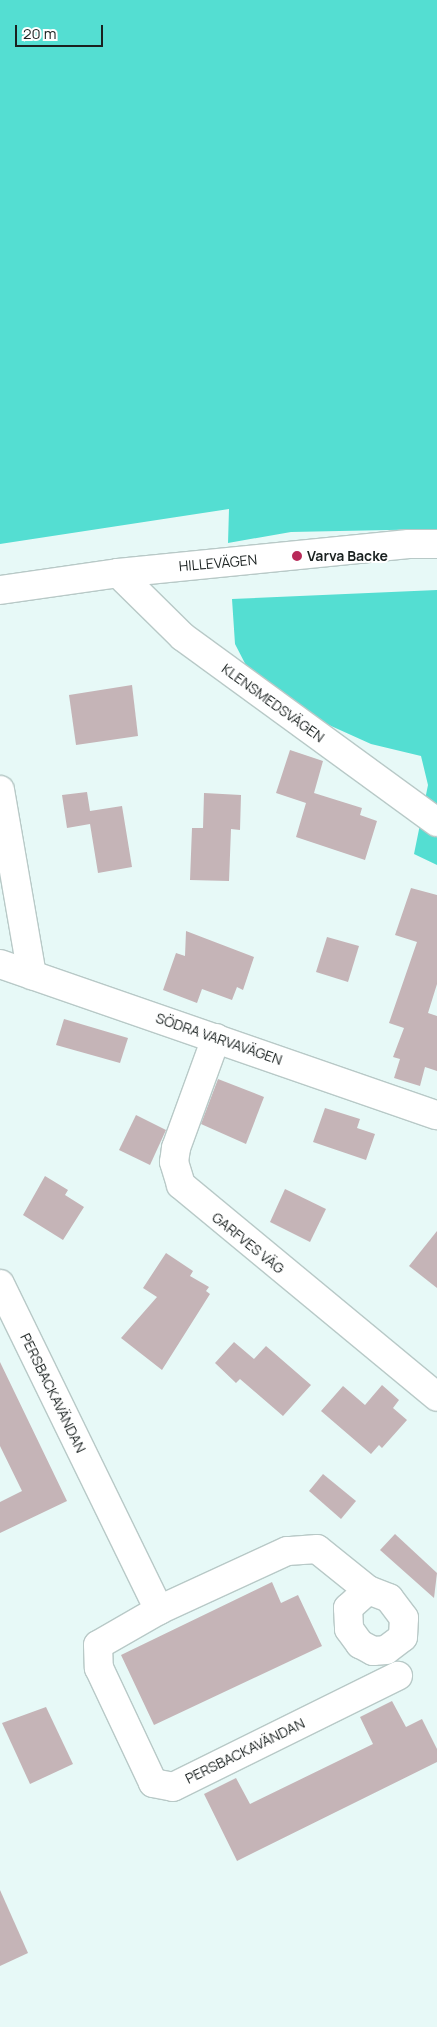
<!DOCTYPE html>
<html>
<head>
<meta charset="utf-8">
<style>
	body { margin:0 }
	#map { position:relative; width:437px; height:2027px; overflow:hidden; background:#e7f9f7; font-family:Manrope,sans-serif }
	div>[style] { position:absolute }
	.forest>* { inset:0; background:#54ded2 }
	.building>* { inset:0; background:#c5b4b7 }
	.roads { filter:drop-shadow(1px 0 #b8c9c7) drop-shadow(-1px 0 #b8c9c7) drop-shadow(0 1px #b8c9c7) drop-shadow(0 -1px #b8c9c7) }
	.minor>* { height:28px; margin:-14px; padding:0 14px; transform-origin:14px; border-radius:14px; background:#fff }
	.dots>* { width:14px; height:14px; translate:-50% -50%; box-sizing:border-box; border:2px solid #fff; border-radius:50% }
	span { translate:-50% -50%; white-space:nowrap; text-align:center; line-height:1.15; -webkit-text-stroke:4px #fff; paint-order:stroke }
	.poi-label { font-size:14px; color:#1a2120; font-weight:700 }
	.left { translate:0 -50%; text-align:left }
	.street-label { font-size:14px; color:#1a2120 }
	.scale { position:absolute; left:15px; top:25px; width:88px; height:22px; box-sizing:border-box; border:2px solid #1a2120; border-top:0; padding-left:6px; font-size:15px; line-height:18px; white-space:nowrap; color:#1a2120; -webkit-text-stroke:4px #fff; paint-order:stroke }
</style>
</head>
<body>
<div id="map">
	<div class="forest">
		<i style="clip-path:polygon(0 0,437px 0,437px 529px,291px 532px,228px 543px,229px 509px,0 544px)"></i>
		<i style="clip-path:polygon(437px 590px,437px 865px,414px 854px,428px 785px,421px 756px,371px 744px,289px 707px,251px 675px,235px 644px,232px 599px)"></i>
	</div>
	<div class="building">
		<i style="clip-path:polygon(132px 685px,138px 736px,76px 745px,69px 695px)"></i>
		<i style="clip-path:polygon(290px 750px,323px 761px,314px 793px,362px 808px,360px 815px,377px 821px,365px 860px,296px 837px,306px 803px,276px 793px)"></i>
		<i style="clip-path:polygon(87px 792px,90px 811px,122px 806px,132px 867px,98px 873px,90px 824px,67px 828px,62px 795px)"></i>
		<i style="clip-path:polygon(204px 793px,241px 795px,240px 830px,231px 829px,229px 881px,190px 880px,192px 828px,203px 828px)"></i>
		<i style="clip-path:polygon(411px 888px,437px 895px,437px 984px,428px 1013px,437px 1016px,437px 1071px,425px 1067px,420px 1086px,394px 1078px,400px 1059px,393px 1057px,404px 1028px,389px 1023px,417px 942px,395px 935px)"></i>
		<i style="clip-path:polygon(186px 931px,254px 957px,243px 990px,237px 987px,232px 1000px,202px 989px,197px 1003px,163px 990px,176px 953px,185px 956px)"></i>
		<i style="clip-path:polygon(327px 937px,359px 946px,348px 982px,316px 972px)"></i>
		<i style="clip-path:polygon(64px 1019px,128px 1038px,120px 1063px,56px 1045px)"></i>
		<i style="clip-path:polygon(218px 1079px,264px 1097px,246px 1144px,201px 1124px)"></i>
		<i style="clip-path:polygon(325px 1108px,360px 1119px,357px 1128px,375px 1134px,366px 1160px,313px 1142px)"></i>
		<i style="clip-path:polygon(136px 1115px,166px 1130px,150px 1165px,119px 1150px)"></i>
		<i style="clip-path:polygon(45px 1176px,68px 1190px,65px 1195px,84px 1207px,63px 1240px,23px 1215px)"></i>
		<i style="clip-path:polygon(285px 1189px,326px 1209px,310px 1242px,270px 1222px)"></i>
		<i style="clip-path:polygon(437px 1231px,437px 1288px,409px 1266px)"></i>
		<i style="clip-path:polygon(166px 1253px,193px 1271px,190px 1276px,209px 1287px,206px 1291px,210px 1294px,162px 1370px,121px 1338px,157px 1297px,143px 1288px)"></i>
		<i style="clip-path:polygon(234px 1342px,254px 1359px,266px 1346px,311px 1385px,283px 1416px,240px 1379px,236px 1383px,215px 1363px)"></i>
		<i style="clip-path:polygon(0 1362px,67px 1501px,0 1533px,0 1502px,22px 1491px,0 1446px)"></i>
		<i style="clip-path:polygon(382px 1385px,399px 1400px,393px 1408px,407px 1420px,382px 1448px,379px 1445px,371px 1454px,321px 1411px,343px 1386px,365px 1405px)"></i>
		<i style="clip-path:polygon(323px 1474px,356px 1501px,341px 1519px,309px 1491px)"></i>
		<i style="clip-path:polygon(395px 1534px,437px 1573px,434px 1598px,380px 1550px)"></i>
		<i style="clip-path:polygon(272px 1582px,281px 1603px,298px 1595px,322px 1646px,154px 1725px,121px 1655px)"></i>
		<i style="clip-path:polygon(392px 1701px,406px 1727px,422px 1719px,437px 1749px,437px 1762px,237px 1861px,204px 1794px,236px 1778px,250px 1804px,373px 1744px,360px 1717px)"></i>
		<i style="clip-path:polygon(46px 1707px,73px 1764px,30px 1784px,2px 1723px)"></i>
		<i style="clip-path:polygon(0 1890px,28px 1953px,0 1966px)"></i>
	</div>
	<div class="roads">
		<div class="minor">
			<i style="left:118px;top:573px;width:91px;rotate:44.6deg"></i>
			<i style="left:183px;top:637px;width:314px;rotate:36.1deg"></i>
			<i style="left:0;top:590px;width:119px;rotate:-8.2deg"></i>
			<i style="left:118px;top:573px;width:292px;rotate:-5.7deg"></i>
			<i style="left:409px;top:544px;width:28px"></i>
			<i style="left:0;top:790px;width:188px;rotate:80.2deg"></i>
			<i style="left:0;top:964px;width:462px;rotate:19.1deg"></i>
			<i style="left:216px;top:1038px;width:117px;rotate:110deg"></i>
			<i style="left:176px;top:1148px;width:14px;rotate:98deg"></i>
			<i style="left:174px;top:1162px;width:24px;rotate:73deg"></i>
			<i style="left:181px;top:1185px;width:332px;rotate:39.6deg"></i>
			<i style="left:0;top:1284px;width:363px;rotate:64deg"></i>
			<i style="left:368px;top:1590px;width:27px;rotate:138deg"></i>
			<i style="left:348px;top:1608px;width:21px;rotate:87deg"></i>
			<i style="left:349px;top:1629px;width:19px;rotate:54deg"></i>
			<i style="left:360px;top:1644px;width:15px;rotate:28deg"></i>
			<i style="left:373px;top:1651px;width:13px;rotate:-4deg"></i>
			<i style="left:386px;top:1650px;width:21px;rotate:-37deg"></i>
			<i style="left:403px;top:1637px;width:19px;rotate:-87deg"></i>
			<i style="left:404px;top:1618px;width:25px;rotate:-127deg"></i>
			<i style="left:389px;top:1598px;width:22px;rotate:-159deg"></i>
			<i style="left:368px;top:1590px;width:65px;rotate:-141.2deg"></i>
			<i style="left:317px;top:1549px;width:30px;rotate:176deg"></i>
			<i style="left:287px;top:1551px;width:141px;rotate:155.3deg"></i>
			<i style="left:159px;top:1610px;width:70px;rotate:150.2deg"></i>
			<i style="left:98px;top:1645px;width:23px;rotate:88deg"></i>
			<i style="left:99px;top:1668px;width:127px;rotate:64.8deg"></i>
			<i style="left:153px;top:1783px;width:20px;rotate:11deg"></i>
			<i style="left:173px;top:1787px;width:251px;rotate:-26.3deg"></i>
		</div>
	</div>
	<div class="dots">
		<i style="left:297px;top:556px;background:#b82959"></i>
	</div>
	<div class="poi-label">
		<span class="left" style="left:307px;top:556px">Varva Backe</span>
	</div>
	<div class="street-label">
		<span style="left:218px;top:563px;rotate:-5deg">HILLEVÄGEN</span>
		<span style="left:273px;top:703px;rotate:36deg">KLENSMEDSVÄGEN</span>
		<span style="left:219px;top:1039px;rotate:19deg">SÖDRA VARVAVÄGEN</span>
		<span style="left:248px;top:1243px;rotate:39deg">GARFVES VÄG</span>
		<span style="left:53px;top:1393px;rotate:64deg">PERSBACKAVÄNDAN</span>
		<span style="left:245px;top:1751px;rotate:-26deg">PERSBACKAVÄNDAN</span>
	</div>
	<div class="scale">20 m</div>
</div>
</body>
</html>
